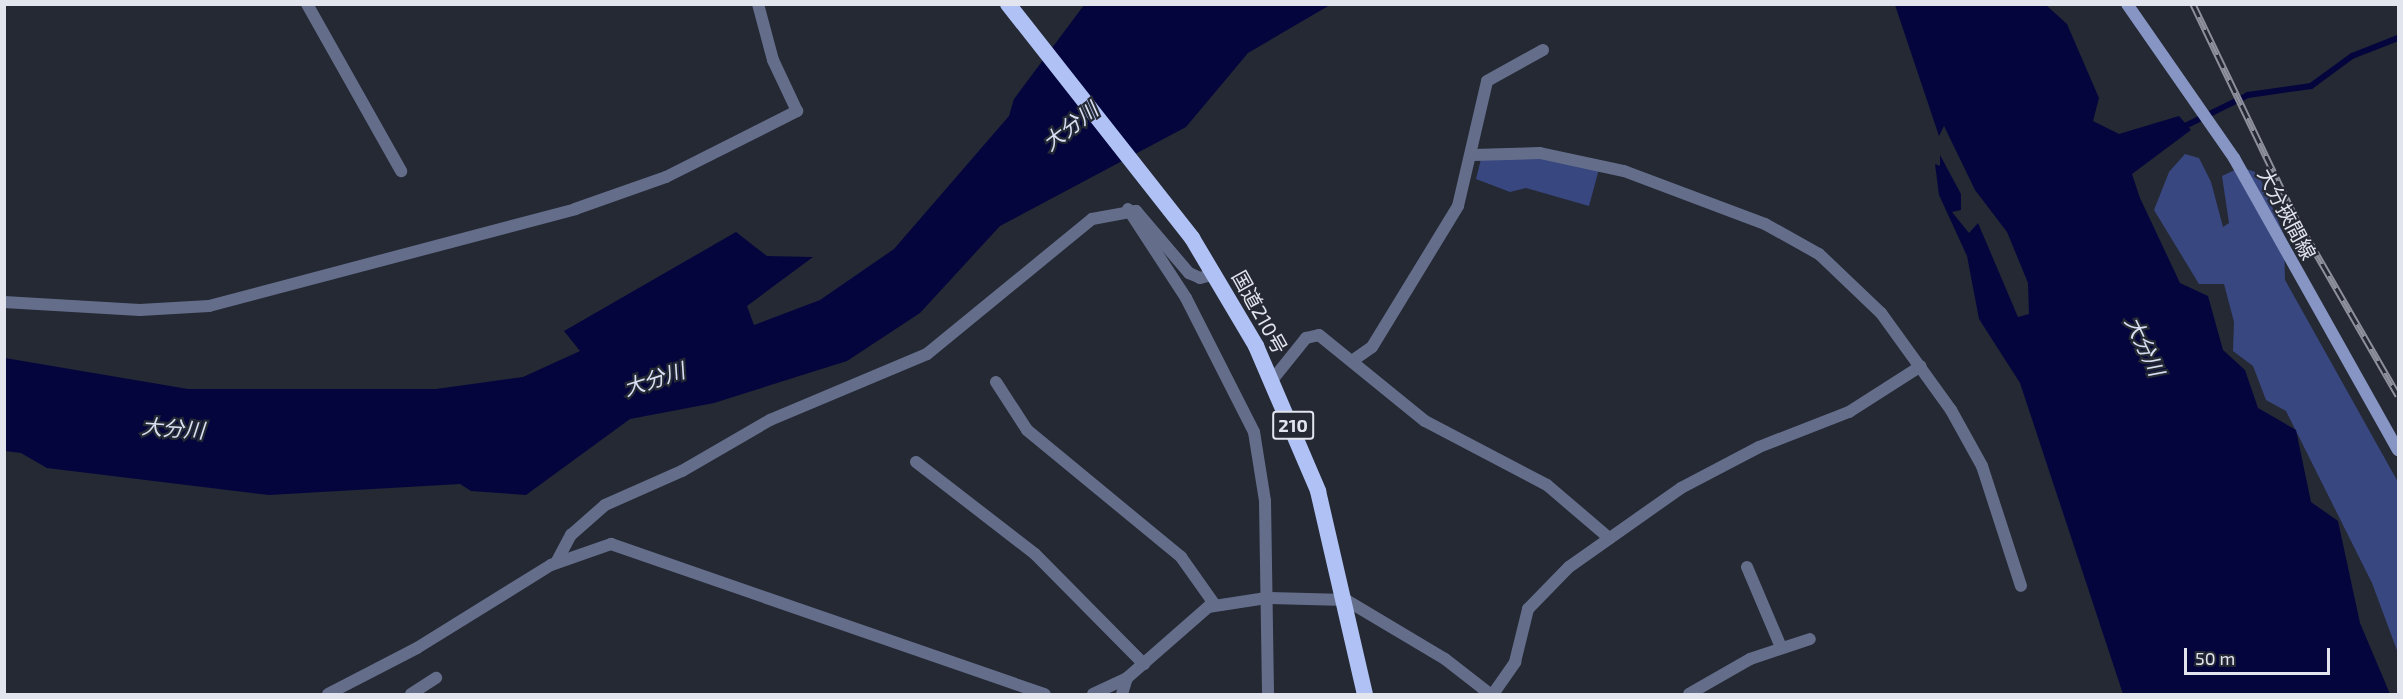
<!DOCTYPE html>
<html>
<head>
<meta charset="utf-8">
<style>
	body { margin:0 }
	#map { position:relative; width:2403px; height:699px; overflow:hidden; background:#252934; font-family:"Exo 2","Noto Sans JP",sans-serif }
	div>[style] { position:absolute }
	.green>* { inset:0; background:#38477f }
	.water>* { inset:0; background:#05053d }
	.stream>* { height:6px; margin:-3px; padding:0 3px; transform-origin:3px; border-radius:3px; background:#05053d }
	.minor>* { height:12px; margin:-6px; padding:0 6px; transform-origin:6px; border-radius:6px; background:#646e8b }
	.tertiary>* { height:12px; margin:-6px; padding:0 6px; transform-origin:6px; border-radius:6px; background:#646e8b }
	.secondary>* { height:12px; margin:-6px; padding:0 6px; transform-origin:6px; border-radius:6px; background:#8695c3 }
	.trunk>* { height:16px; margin:-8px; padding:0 8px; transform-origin:8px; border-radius:8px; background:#b0c2f5 }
	.rail>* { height:7px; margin-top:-3.5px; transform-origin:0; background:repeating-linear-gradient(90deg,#252934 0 14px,#8e919b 0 28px); box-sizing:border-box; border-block:2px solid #8e919b }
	span { translate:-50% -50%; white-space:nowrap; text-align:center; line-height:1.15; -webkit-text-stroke:4.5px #252934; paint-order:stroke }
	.shield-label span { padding:2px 4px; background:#252934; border:2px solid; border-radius:4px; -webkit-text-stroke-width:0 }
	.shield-label { font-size:18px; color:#e2e5ed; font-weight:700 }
	.street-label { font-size:20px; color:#e2e5ed }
	.water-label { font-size:21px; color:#d9e0f3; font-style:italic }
	.frame { position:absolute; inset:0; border:6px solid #e2e5ed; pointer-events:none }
	.scale { position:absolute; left:2184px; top:648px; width:146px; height:27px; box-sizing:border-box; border:3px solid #e2e5ed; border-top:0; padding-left:8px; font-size:18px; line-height:21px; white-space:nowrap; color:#e2e5ed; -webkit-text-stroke:4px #252934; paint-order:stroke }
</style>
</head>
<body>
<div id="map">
	<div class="green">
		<i style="clip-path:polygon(2185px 154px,2199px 158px,2211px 182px,2223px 227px,2229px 223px,2222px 176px,2241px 167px,2258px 173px,2284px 235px,2285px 280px,2398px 482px,2398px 653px,2372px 583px,2286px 411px,2266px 400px,2253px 366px,2233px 351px,2234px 322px,2224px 284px,2199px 284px,2154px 210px,2169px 172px)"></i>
		<i style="clip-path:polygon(1530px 156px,1599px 169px,1589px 206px,1526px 188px,1510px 192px,1476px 179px,1481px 159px)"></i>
	</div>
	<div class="water">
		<i style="clip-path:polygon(1084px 5px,1330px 5px,1248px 53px,1186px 127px,1000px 226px,920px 313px,847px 361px,714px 403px,630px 419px,526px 495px,471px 491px,460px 484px,269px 495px,47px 468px,21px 453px,5px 451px,5px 358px,188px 389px,436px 389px,523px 377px,580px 351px,564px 331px,736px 232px,767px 256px,813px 257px,747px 306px,754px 325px,820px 300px,894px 249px,1009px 116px,1014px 99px)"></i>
		<i style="clip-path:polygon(1895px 5px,2046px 5px,2067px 24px,2099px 98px,2093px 121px,2119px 134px,2179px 116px,2191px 130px,2132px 174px,2140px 198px,2180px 283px,2208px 296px,2223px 350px,2245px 370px,2258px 408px,2296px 430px,2311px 502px,2338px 521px,2360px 623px,2390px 694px,2123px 694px,2020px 383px,1979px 319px,1967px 256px,1939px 195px,1935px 164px,1940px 166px,1940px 155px,1961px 194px,1961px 210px,1952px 212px,1969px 233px,1978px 223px,2018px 317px,2029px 314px,2028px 283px,2007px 232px,1975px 190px,1944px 126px,1939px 136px)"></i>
	</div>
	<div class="stream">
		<i style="left:2181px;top:128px;width:75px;rotate:-26.2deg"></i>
		<i style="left:2248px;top:95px;width:64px;rotate:-8.1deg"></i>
		<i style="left:2311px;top:86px;width:51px;rotate:-36.2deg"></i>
		<i style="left:2352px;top:56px;width:49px;rotate:-21.4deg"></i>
	</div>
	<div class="minor">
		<i style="left:307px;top:4px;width:192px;rotate:60.6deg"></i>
		<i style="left:1473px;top:155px;width:67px;rotate:-1.7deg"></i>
		<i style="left:1540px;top:153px;width:86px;rotate:12.1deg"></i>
		<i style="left:1624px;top:171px;width:151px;rotate:20.6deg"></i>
		<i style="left:1765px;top:224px;width:62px;rotate:29.1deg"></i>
		<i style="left:1819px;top:254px;width:86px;rotate:43.6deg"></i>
		<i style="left:1881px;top:313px;width:120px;rotate:54.2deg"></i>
		<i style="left:1951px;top:410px;width:64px;rotate:61deg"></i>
		<i style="left:1982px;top:466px;width:126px;rotate:72deg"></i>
		<i style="left:1128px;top:209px;width:106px;rotate:56.9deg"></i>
		<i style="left:1186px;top:298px;width:150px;rotate:63.1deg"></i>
		<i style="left:1254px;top:432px;width:70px;rotate:80.9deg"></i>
		<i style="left:1265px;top:501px;width:193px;rotate:89.1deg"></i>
		<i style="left:4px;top:302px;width:136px;rotate:3.4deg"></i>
		<i style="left:140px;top:310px;width:69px;rotate:-3.3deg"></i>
		<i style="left:209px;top:306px;width:379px;rotate:-14.8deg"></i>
		<i style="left:575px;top:209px;width:96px;rotate:-19.4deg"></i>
		<i style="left:666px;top:177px;width:147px;rotate:-26.7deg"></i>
		<i style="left:797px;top:111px;width:56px;rotate:-115.2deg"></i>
		<i style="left:773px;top:60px;width:58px;rotate:-105deg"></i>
		<i style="left:1352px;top:361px;width:24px;rotate:-35deg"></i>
		<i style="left:1372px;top:347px;width:165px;rotate:-58.6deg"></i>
		<i style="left:1458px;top:206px;width:128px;rotate:-76.9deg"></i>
		<i style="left:1487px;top:81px;width:64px;rotate:-29deg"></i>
		<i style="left:1273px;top:379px;width:53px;rotate:-51.2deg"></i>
		<i style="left:1306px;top:338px;width:13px;rotate:-13deg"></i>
		<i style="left:1319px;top:335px;width:136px;rotate:39.1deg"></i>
		<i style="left:1425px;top:421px;width:138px;rotate:27.7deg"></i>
		<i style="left:1547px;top:485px;width:82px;rotate:40.5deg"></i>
		<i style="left:996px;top:382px;width:57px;rotate:57.1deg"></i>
		<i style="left:1027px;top:430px;width:200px;rotate:39.5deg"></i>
		<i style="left:1181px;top:557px;width:59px;rotate:54.7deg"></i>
		<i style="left:916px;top:462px;width:150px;rotate:37.7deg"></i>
		<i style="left:1035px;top:554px;width:155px;rotate:45.3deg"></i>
		<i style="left:557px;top:561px;width:30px;rotate:-62deg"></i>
		<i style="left:571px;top:535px;width:45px;rotate:-41.4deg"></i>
		<i style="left:605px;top:505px;width:84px;rotate:-23.8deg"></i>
		<i style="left:682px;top:471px;width:102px;rotate:-30.1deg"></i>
		<i style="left:770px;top:420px;width:170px;rotate:-22.8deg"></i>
		<i style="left:927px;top:354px;width:213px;rotate:-39.3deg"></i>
		<i style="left:1092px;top:219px;width:45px;rotate:-10.3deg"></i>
		<i style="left:1136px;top:211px;width:82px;rotate:49.5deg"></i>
		<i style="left:1189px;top:273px;width:12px;rotate:24deg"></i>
		<i style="left:1200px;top:278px;width:16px;rotate:-15deg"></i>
		<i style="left:1747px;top:567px;width:87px;rotate:67deg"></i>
		<i style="left:1346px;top:600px;width:115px;rotate:30.8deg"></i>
		<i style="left:1445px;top:659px;width:57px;rotate:37.9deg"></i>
		<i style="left:411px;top:694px;width:30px;rotate:-33deg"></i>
		<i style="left:1122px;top:694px;width:17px;rotate:-73deg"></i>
		<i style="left:1493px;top:694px;width:39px;rotate:-55deg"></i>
		<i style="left:1515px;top:662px;width:55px;rotate:-76.2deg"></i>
		<i style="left:1528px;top:609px;width:59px;rotate:-45.7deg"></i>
		<i style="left:1569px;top:567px;width:137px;rotate:-35.2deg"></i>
		<i style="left:1681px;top:488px;width:88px;rotate:-27.7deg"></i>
		<i style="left:1759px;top:447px;width:97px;rotate:-21.3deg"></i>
		<i style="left:1849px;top:412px;width:85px;rotate:-32.6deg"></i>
		<i style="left:1689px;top:694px;width:70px;rotate:-29.8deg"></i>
		<i style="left:1750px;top:659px;width:63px;rotate:-18.4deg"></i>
	</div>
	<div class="tertiary">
		<i style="left:328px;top:694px;width:100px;rotate:-27.3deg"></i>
		<i style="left:417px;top:648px;width:158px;rotate:-31.8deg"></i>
		<i style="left:551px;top:565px;width:64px;rotate:-19.3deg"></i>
		<i style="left:611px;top:544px;width:459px;rotate:19.1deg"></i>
		<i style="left:1093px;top:694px;width:38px;rotate:-25deg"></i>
		<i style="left:1127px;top:678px;width:108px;rotate:-41.2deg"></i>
		<i style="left:1208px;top:607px;width:59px;rotate:-8.8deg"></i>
		<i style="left:1266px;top:598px;width:80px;rotate:1.4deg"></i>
	</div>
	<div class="secondary">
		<i style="left:2127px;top:4px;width:188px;rotate:55.2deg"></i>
		<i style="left:2234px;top:158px;width:335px;rotate:60.7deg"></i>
	</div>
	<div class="trunk">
		<i style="left:1008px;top:4px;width:298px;rotate:51.8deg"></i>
		<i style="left:1192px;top:238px;width:126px;rotate:59.3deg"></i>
		<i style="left:1256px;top:346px;width:158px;rotate:66.8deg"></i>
		<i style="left:1318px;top:491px;width:208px;rotate:77deg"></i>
	</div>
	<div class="rail">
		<i style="left:2193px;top:4px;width:234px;rotate:64.4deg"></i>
		<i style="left:2294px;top:215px;width:208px;rotate:60deg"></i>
	</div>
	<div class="shield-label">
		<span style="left:1293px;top:425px">210</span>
	</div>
	<div class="street-label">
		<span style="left:2287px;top:214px;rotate:62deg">大分挾間線</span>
		<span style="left:1260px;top:312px;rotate:61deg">国道210号</span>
	</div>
	<div class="water-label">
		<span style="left:1070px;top:126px;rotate:-38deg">大分川</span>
		<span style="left:2145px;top:346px;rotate:65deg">大分川</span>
		<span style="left:654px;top:379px;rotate:-18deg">大分川</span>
		<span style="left:173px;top:428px;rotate:4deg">大分川</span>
	</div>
	<div class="frame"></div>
	<div class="scale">50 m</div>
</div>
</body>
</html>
